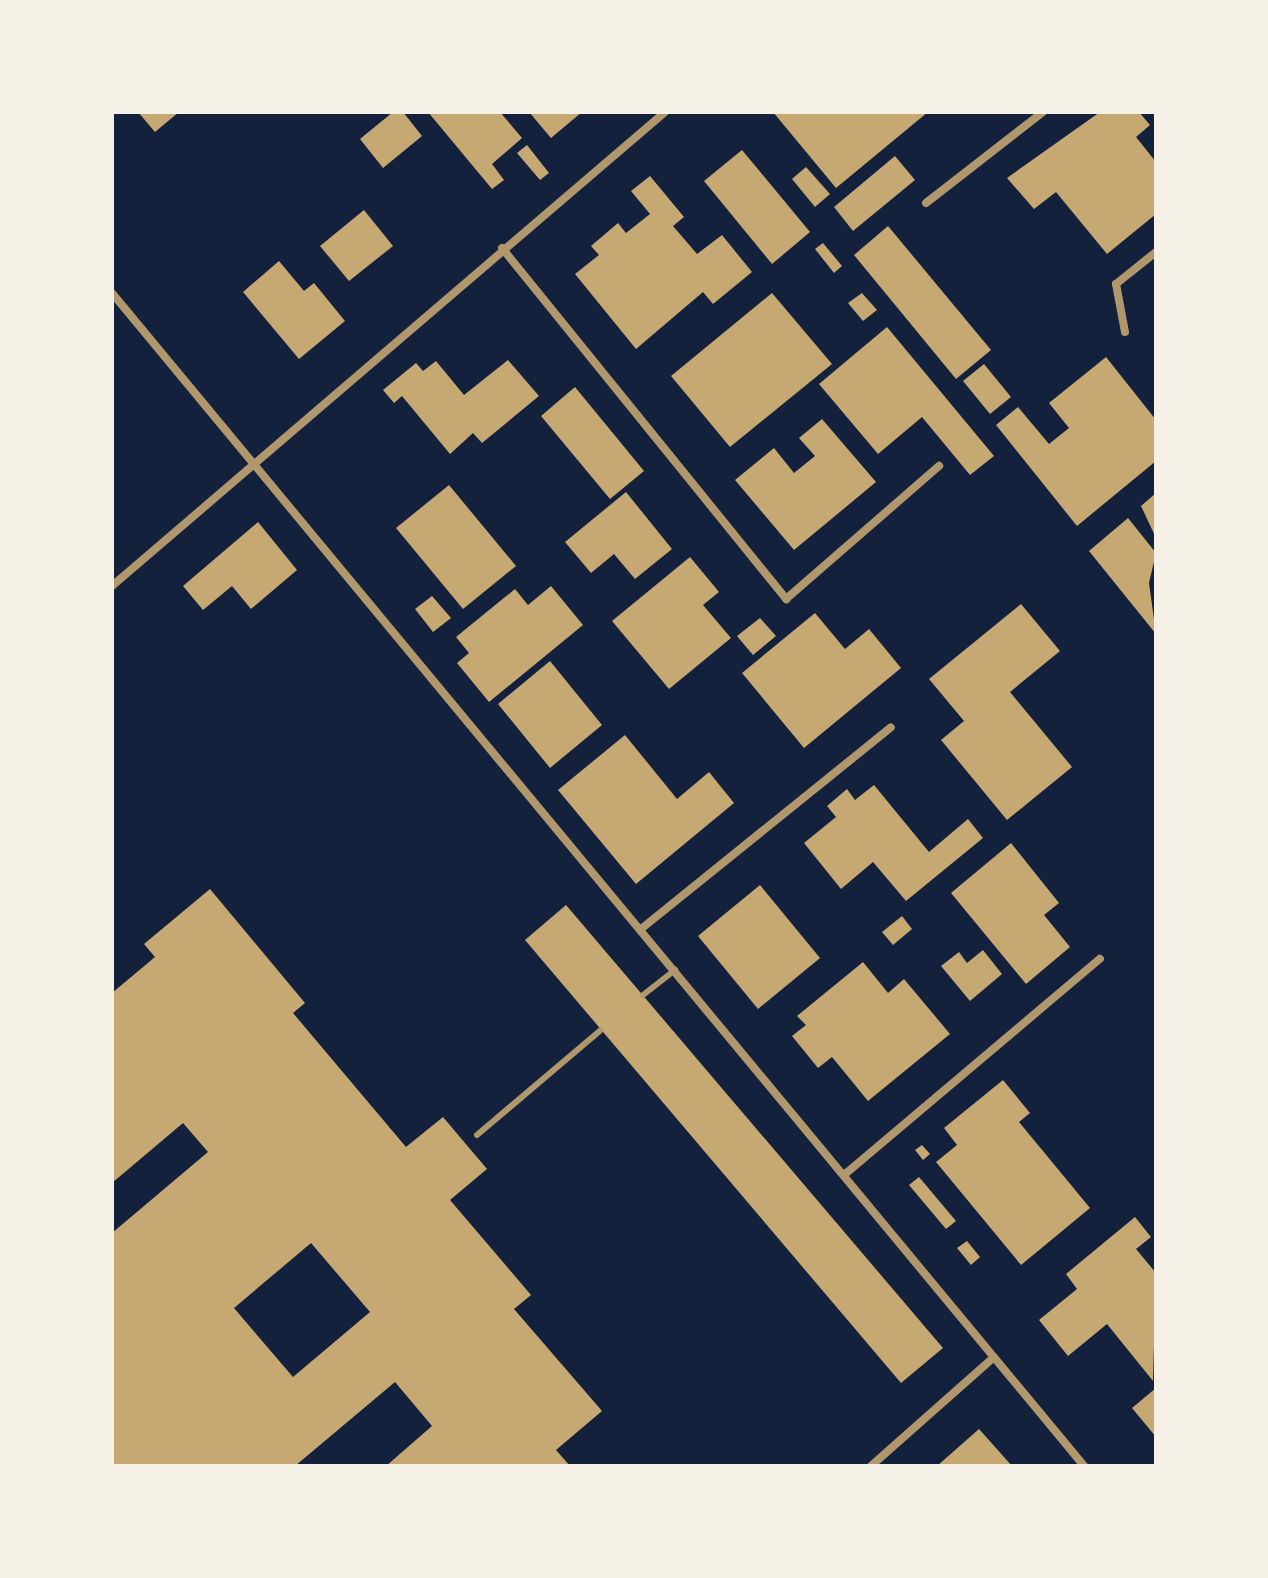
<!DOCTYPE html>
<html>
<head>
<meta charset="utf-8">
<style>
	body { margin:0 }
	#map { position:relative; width:1268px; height:1578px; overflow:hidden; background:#14213d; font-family:Merriweather,serif }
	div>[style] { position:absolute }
	.building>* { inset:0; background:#c6a872 }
	.service>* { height:6px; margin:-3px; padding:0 3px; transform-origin:3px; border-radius:3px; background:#b1986c }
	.minor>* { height:8px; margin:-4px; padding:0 4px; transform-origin:4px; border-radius:4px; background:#b1986c }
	span { translate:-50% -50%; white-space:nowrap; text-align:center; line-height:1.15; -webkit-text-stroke:6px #f6f1e7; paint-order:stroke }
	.frame { position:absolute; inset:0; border:114px solid #f6f1e7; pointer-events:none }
</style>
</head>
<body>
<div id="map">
	<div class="building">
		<i style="clip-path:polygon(138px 112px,179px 112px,155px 132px)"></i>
		<i style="clip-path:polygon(393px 112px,403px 112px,422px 136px,383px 168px,360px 139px)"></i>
		<i style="clip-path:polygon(428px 112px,500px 112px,522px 138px,492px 164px,504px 180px,492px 189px)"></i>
		<i style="clip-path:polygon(529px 112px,582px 112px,551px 138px)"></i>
		<i style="clip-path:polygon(773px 112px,928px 112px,836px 188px)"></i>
		<i style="clip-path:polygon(1100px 112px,1139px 112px,1150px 125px,1136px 137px,1156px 162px,1156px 214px,1107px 254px,1056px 192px,1034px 209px,1007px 178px)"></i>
		<i style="clip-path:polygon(527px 145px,549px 173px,540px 180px,517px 153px)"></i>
		<i style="clip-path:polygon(742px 150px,810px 232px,772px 264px,704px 181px)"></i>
		<i style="clip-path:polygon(895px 156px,915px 180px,853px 231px,834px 207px)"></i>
		<i style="clip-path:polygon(806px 167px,830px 194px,815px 207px,792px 179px)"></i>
		<i style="clip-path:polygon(650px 176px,684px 217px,673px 226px,697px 254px,722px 235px,752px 272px,713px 304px,703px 292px,636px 349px,575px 274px,599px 255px,591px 246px,618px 223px,626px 233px,650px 214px,631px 191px)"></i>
		<i style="clip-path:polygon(364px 210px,393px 246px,349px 281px,320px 246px)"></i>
		<i style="clip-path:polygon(888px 226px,991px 350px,956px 379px,854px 255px)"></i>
		<i style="clip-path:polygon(823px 243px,842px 266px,834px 273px,815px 249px)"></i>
		<i style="clip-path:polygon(279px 261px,304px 291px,314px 283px,345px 321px,299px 359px,243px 292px)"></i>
		<i style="clip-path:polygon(772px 293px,832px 364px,730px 447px,671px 376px)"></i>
		<i style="clip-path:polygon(862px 293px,877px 310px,863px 321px,848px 303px)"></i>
		<i style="clip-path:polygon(887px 327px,994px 456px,970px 475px,922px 417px,878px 454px,819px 384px)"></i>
		<i style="clip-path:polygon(1106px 357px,1156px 420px,1156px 461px,1077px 526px,996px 425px,1018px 407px,1049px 444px,1069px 428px,1049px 403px)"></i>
		<i style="clip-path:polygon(508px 360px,539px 396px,482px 443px,473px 433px,450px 454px,402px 396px,394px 403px,383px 390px,416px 363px,423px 371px,436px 361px,464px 395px)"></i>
		<i style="clip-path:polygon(984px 364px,1011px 397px,990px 414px,963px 381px)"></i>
		<i style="clip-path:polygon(575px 387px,644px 471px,610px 499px,541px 416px)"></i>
		<i style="clip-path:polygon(822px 419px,876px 482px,794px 550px,735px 480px,774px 448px,794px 473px,815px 456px,799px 438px)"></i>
		<i style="clip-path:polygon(449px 485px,516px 566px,463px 609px,396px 528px)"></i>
		<i style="clip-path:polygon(626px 492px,672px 549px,635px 579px,614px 554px,591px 573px,565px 542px)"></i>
		<i style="clip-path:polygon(1156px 493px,1156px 538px,1141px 506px)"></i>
		<i style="clip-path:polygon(1128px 518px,1156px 553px,1149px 583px,1156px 634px,1089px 551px)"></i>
		<i style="clip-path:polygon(258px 522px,297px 570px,251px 609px,232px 586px,203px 610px,183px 586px)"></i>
		<i style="clip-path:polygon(690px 557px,719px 592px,703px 605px,731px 638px,669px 689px,612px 621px)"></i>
		<i style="clip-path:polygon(551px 586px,583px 625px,489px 702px,457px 663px,469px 653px,456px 637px,515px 589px,528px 605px)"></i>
		<i style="clip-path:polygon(432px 596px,451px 618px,433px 632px,415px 609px)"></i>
		<i style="clip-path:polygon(1021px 604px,1060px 651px,1010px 692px,1072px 767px,1007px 820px,941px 740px,964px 721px,929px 679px)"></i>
		<i style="clip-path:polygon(815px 613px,845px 649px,869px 629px,901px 668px,804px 748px,742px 673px)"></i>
		<i style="clip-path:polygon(760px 618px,776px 636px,753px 655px,737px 636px)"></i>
		<i style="clip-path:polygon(550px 661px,602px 725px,550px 768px,498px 704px)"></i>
		<i style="clip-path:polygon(625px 735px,677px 799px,709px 772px,734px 803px,636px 884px,558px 790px)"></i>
		<i style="clip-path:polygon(874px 785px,929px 852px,968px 819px,983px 838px,906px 901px,873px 862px,841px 889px,804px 843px,836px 817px,827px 806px,847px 789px,855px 800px)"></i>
		<i style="clip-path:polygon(1011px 843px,1059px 903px,1044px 915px,1070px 947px,1026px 984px,951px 893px)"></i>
		<i style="clip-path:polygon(760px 885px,820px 958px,758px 1009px,698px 936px)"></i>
		<i style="clip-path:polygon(evenodd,210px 889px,305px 1003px,293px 1013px,406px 1147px,443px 1117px,487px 1169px,450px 1200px,531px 1295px,514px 1309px,602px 1411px,556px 1450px,570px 1466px,386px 1466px,432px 1426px,395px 1382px,295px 1466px,112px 1466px,112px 1233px,208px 1152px,183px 1123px,112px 1183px,112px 993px,155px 957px,144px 944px,210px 889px,311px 1243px,370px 1312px,293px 1377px,234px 1308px,311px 1243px)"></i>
		<i style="clip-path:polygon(566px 905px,943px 1348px,901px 1383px,525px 940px)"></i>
		<i style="clip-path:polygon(902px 916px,912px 929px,893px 945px,882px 932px)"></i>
		<i style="clip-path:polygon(983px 950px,1002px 974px,970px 1001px,941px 966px,959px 952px,967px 963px)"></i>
		<i style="clip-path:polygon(863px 962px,888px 993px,904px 979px,950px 1034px,868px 1101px,832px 1057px,818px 1068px,792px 1036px,806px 1025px,797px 1016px)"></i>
		<i style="clip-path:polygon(1003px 1080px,1030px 1113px,1019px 1122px,1090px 1208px,1021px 1265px,936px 1162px,957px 1145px,944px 1128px)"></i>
		<i style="clip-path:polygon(922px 1145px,930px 1154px,923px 1160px,915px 1150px)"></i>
		<i style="clip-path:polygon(919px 1177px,956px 1221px,946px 1229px,909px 1185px)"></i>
		<i style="clip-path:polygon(1135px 1217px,1151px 1237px,1136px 1249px,1156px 1273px,1153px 1381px,1107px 1324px,1068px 1356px,1039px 1320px,1077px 1289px,1066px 1274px)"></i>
		<i style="clip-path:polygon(967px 1241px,980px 1257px,971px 1265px,957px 1248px)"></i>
		<i style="clip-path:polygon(1156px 1388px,1156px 1437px,1132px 1408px)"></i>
		<i style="clip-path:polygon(979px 1429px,1012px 1466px,937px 1466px)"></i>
	</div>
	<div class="service">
		<i style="left:643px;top:995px;width:41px;rotate:-38deg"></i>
		<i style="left:477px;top:1135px;width:162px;rotate:-40.3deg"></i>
	</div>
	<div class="minor">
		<i style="left:926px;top:203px;width:148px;rotate:-37.9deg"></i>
		<i style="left:502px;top:248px;width:452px;rotate:51deg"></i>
		<i style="left:786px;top:599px;width:203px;rotate:-41deg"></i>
		<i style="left:112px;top:293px;width:1523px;rotate:50.35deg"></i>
		<i style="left:1125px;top:332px;width:49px;rotate:-100.6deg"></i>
		<i style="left:1116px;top:284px;width:51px;rotate:-38.7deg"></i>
		<i style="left:112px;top:586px;width:728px;rotate:-40.6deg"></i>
		<i style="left:641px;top:929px;width:321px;rotate:-38.9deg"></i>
		<i style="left:844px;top:1175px;width:335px;rotate:-40.2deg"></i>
		<i style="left:871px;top:1466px;width:164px;rotate:-41.5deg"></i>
	</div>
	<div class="frame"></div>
</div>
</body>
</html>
